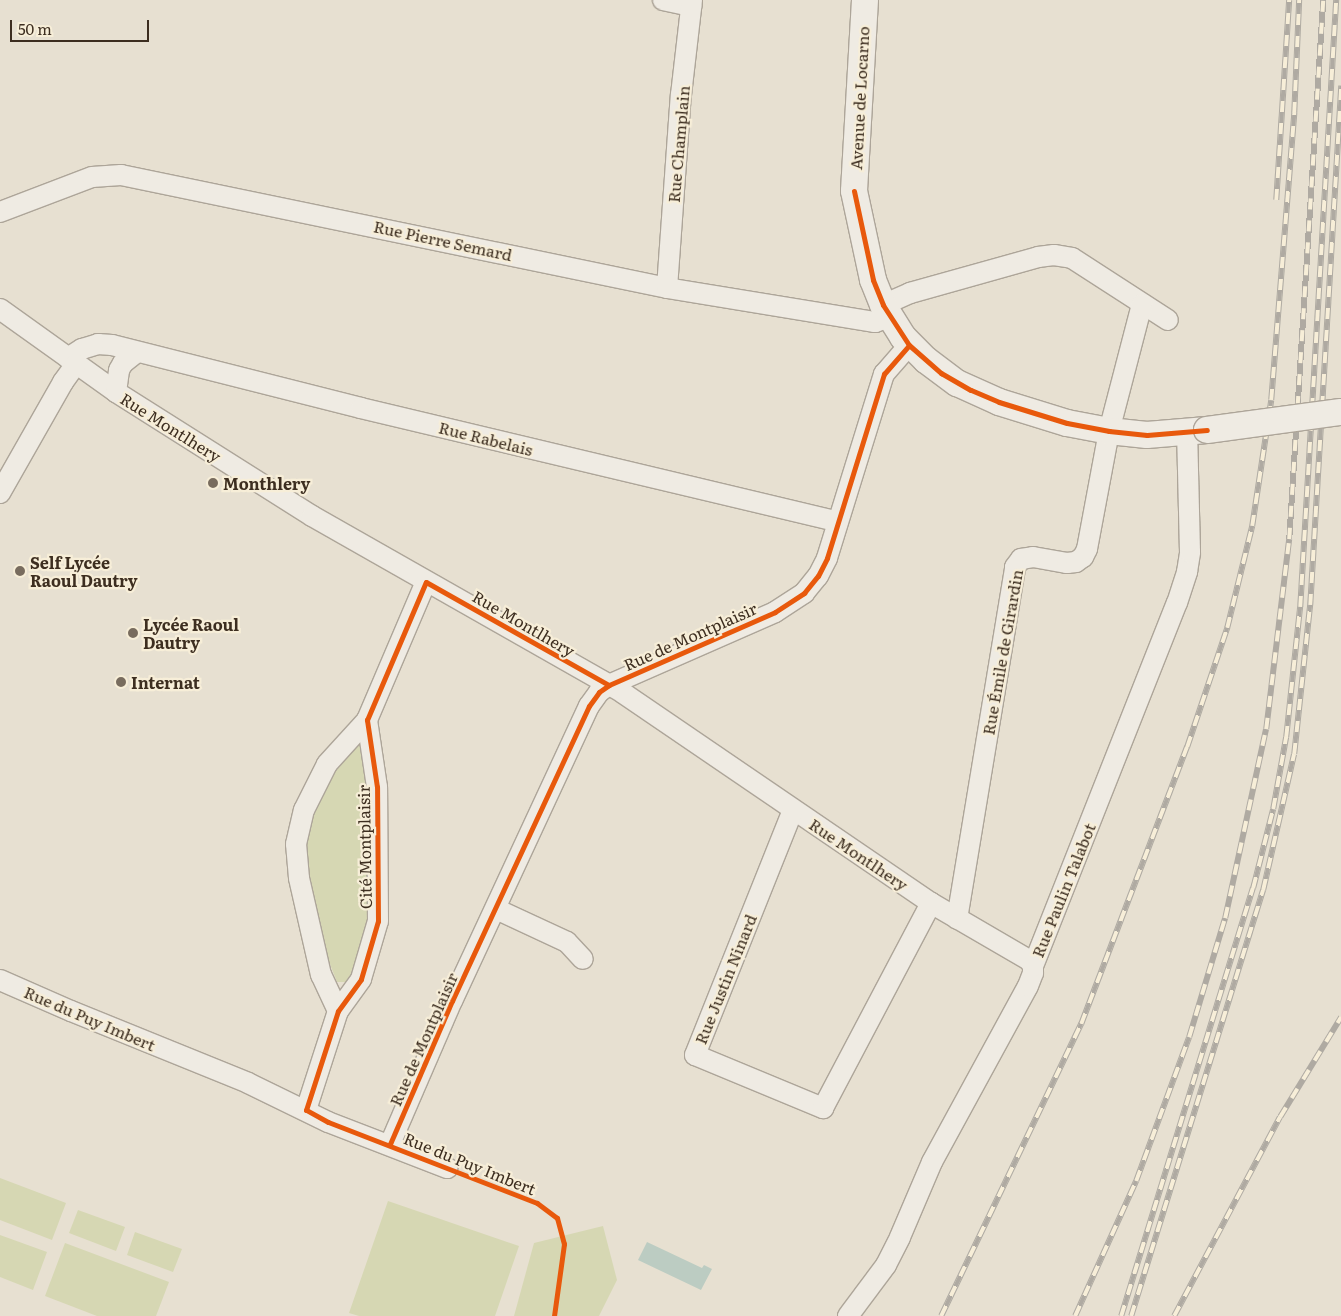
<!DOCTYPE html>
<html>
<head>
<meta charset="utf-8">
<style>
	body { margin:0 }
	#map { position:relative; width:1341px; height:1316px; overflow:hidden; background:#e7e0d1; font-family:Literata,serif }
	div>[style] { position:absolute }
	.green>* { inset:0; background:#d6d7b3 }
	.water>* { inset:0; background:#bcccc2 }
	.roads { filter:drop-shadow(1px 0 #ada599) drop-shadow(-1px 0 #ada599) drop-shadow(0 1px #ada599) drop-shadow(0 -1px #ada599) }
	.minor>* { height:20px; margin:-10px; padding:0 10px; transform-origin:10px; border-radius:10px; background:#efebe3 }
	.tertiary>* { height:26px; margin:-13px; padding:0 13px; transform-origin:13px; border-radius:13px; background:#efebe3 }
	.rail>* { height:5.5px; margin-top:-2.75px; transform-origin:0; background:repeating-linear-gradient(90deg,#f7eed8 0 11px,#afaaa2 0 22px); box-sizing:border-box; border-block:1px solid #afaaa2 }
	.bridges { filter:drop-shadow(1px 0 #ada599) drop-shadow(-1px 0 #ada599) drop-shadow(0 1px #ada599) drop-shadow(0 -1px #ada599) }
	.tertiary-bridge>* { height:26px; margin:-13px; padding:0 13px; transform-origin:13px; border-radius:13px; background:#efebe3 }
	.cycleway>* { height:5px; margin:-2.5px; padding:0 2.5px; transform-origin:2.5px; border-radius:2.5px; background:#e8590c }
	.dots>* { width:14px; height:14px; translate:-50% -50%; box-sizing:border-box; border:2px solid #f7eed8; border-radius:50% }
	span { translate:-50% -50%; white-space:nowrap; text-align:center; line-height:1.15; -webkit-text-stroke:4.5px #f7eed8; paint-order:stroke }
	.street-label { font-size:16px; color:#3d2e20 }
	.poi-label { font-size:16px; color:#3d2e20; font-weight:700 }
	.left { translate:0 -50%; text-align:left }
	.scale { position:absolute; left:10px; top:20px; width:139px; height:22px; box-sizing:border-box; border:2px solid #3d2e20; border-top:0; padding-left:6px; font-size:15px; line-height:18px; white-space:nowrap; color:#3d2e20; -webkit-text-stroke:4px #f7eed8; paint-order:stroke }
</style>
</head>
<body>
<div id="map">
	<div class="green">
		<i style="clip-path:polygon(361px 742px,367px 780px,370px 924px,349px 982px,337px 982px,317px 931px,303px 848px,313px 805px,354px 744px)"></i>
		<i style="clip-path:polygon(0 1178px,66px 1203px,52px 1240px,0 1220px)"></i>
		<i style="clip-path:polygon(388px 1201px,519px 1246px,495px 1316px,359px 1316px,349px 1313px)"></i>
		<i style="clip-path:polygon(78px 1210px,125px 1227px,116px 1251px,69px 1233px)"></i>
		<i style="clip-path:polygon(603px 1226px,617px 1280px,599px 1316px,514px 1316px,534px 1243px)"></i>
		<i style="clip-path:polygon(135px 1232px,182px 1249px,173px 1272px,127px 1255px)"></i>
		<i style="clip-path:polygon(0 1235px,47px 1252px,33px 1290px,0 1277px)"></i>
		<i style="clip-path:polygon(65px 1243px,169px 1282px,156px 1316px,97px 1316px,45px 1296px)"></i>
	</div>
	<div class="water">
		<i style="clip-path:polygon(647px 1242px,702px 1268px,704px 1265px,712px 1269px,701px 1290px,638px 1260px)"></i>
	</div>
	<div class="roads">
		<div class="minor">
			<i style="left:663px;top:0;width:29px;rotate:12deg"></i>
			<i style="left:0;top:212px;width:98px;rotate:-20.8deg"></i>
			<i style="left:92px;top:177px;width:29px;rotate:-4deg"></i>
			<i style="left:121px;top:175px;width:558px;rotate:11.69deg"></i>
			<i style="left:667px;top:288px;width:211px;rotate:9.3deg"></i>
			<i style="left:875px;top:322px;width:16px;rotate:-18deg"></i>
			<i style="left:667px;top:288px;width:194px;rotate:-85.9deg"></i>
			<i style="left:681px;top:95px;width:96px;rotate:-83.4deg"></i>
			<i style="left:883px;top:305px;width:30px;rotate:-24deg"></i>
			<i style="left:910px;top:293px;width:133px;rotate:-15.7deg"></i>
			<i style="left:1038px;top:257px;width:16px;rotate:-7deg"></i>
			<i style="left:1054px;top:255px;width:18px;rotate:9deg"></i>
			<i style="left:1072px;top:258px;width:114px;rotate:32.9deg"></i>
			<i style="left:0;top:309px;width:143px;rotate:35.6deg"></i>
			<i style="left:116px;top:392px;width:232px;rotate:32.3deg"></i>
			<i style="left:312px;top:516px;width:358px;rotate:29.6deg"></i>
			<i style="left:623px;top:693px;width:373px;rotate:34.3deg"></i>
			<i style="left:931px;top:903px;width:113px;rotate:30.2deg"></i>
			<i style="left:1029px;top:960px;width:7px;rotate:56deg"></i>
			<i style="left:68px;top:358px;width:17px;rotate:-33deg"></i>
			<i style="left:82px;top:349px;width:17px;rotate:-17deg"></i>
			<i style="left:98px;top:344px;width:14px;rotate:4deg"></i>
			<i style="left:112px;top:345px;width:257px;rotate:14.2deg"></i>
			<i style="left:361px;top:408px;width:490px;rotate:13.4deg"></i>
			<i style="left:116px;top:392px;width:22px;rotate:-82deg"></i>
			<i style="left:119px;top:370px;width:8px;rotate:-60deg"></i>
			<i style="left:123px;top:363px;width:16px;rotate:-38deg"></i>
			<i style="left:0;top:493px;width:128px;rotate:-60.4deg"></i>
			<i style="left:63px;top:382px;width:22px;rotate:-54deg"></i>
			<i style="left:793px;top:810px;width:264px;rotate:111.8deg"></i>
			<i style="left:695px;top:1055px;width:139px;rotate:22.5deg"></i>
			<i style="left:823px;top:1108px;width:232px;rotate:-62.2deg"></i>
			<i style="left:496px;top:909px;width:78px;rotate:24.9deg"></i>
			<i style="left:567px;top:942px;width:23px;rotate:47deg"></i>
			<i style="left:957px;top:919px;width:357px;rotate:-80.6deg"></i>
			<i style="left:1015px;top:567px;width:10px;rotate:-53deg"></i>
			<i style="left:1021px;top:559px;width:12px;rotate:-9deg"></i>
			<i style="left:1033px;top:557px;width:35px;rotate:10deg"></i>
			<i style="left:1067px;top:563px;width:9px;rotate:-6deg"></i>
			<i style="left:1076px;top:562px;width:9px;rotate:-36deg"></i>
			<i style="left:1083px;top:557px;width:9px;rotate:-63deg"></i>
			<i style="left:1087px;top:549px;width:120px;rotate:-79.4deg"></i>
			<i style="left:1109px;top:431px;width:131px;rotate:-75.4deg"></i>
			<i style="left:0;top:980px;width:77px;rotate:23.6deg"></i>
			<i style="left:71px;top:1011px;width:191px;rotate:22.1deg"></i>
			<i style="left:248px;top:1083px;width:89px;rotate:26deg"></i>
			<i style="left:328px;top:1122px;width:128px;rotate:21.1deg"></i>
			<i style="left:338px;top:1011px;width:40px;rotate:-115deg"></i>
			<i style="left:321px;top:975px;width:99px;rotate:-102.8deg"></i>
			<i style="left:299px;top:878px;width:34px;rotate:-95deg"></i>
			<i style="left:296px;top:844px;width:35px;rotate:-77deg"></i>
			<i style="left:304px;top:810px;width:51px;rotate:-63.4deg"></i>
			<i style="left:327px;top:764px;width:59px;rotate:-47.7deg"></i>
			<i style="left:367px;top:720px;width:150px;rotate:-66.9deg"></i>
			<i style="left:306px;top:1110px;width:104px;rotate:-72.1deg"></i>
			<i style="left:338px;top:1011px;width:39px;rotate:-54deg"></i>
			<i style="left:361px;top:979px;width:60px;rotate:-73.7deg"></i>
			<i style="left:378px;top:921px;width:134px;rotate:-90.4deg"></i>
			<i style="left:377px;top:787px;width:68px;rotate:-98.5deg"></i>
			<i style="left:390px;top:1144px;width:156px;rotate:-66.6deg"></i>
			<i style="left:452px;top:1001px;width:325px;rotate:-65.1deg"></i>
			<i style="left:589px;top:706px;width:17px;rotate:-54deg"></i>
			<i style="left:599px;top:692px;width:12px;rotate:-35deg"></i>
			<i style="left:609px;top:685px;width:181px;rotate:-23.7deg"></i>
			<i style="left:775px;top:612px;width:35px;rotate:-33deg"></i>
			<i style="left:804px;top:593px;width:22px;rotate:-51deg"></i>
			<i style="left:818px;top:576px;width:20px;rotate:-63deg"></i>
			<i style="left:827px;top:558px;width:193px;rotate:-72.8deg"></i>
			<i style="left:884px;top:374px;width:38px;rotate:-49deg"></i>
			<i style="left:848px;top:1316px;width:64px;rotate:-53.3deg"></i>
			<i style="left:886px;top:1265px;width:31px;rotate:-63deg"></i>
			<i style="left:900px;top:1237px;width:82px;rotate:-66.9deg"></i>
			<i style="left:932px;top:1162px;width:200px;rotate:-61.4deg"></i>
			<i style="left:1028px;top:986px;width:14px;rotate:-69deg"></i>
			<i style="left:1033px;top:973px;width:7px;rotate:-90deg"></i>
			<i style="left:1033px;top:966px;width:391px;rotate:-68.4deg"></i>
			<i style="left:1177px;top:603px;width:33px;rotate:-72deg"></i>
			<i style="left:1187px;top:572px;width:20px;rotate:-81deg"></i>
			<i style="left:1190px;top:552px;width:119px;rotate:-91.4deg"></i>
		</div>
		<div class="tertiary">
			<i style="left:865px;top:0;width:191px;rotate:93.3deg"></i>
			<i style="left:854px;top:191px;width:91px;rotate:77.9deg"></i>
			<i style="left:873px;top:280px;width:27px;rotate:68deg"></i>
			<i style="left:883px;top:305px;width:38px;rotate:58deg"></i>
			<i style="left:903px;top:337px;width:33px;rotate:45deg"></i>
			<i style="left:926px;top:360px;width:39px;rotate:37deg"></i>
			<i style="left:957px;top:383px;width:46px;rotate:24.3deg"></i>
			<i style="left:999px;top:402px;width:71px;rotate:17.2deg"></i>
			<i style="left:1067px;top:423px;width:43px;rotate:10.8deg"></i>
			<i style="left:1109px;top:431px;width:38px;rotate:6deg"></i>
			<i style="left:1147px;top:435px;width:60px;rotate:-4.8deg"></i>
		</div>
	</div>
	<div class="rail">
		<i style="left:1276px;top:200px;width:200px;rotate:-86.3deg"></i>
		<i style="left:941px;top:1316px;width:324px;rotate:-64.4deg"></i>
		<i style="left:1081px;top:1024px;width:297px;rotate:-69.1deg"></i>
		<i style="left:1187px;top:747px;width:126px;rotate:-71.4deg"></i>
		<i style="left:1227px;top:628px;width:105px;rotate:-76.2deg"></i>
		<i style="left:1252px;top:526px;width:127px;rotate:-81.4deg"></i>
		<i style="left:1271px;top:400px;width:288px;rotate:-85.4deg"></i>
		<i style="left:1294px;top:113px;width:113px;rotate:-87.5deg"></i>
		<i style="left:1075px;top:1316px;width:148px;rotate:-65.7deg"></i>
		<i style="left:1136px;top:1181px;width:153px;rotate:-69.8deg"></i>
		<i style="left:1189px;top:1037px;width:124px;rotate:-73.2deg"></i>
		<i style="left:1225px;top:918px;width:193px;rotate:-77.8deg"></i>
		<i style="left:1266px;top:729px;width:191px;rotate:-83.1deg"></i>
		<i style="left:1289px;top:539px;width:540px;rotate:-86.39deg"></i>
		<i style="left:1121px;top:1316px;width:448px;rotate:-72.9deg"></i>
		<i style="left:1253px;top:888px;width:81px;rotate:-75.8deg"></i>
		<i style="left:1273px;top:809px;width:73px;rotate:-79.8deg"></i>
		<i style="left:1286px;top:737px;width:131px;rotate:-83.9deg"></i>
		<i style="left:1300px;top:607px;width:608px;rotate:-86.61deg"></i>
		<i style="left:1131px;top:1316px;width:446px;rotate:-72.8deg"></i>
		<i style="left:1263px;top:890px;width:139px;rotate:-77.2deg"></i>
		<i style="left:1294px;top:754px;width:150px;rotate:-83.9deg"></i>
		<i style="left:1310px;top:605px;width:520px;rotate:-86.58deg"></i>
		<i style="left:1174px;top:1316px;width:225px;rotate:-62deg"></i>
		<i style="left:1280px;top:1117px;width:117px;rotate:-58.6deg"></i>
	</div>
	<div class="bridges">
		<div class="tertiary-bridge">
			<i style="left:1207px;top:430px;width:135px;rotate:-7.7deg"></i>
		</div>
	</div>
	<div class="cycleway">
		<i style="left:854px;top:191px;width:91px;rotate:77.9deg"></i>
		<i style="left:873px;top:280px;width:27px;rotate:68deg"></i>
		<i style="left:883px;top:305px;width:48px;rotate:57deg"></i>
		<i style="left:909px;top:345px;width:43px;rotate:41.2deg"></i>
		<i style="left:941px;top:373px;width:34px;rotate:30deg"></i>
		<i style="left:971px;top:390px;width:30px;rotate:23deg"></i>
		<i style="left:999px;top:402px;width:71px;rotate:17.2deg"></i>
		<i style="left:1067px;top:423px;width:43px;rotate:10.8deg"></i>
		<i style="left:1109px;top:431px;width:38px;rotate:6deg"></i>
		<i style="left:1147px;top:435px;width:60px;rotate:-4.8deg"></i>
		<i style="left:390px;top:1144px;width:156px;rotate:-66.6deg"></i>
		<i style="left:452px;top:1001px;width:325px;rotate:-65.1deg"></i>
		<i style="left:589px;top:706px;width:17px;rotate:-54deg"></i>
		<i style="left:599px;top:692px;width:12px;rotate:-35deg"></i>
		<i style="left:609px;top:685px;width:181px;rotate:-23.7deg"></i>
		<i style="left:775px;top:612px;width:35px;rotate:-33deg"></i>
		<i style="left:804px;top:593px;width:22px;rotate:-51deg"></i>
		<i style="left:818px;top:576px;width:20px;rotate:-63deg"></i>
		<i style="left:827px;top:558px;width:193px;rotate:-72.8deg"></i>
		<i style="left:884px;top:374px;width:38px;rotate:-49deg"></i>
		<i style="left:554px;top:1316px;width:73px;rotate:-82.1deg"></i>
		<i style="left:564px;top:1244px;width:27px;rotate:-105deg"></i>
		<i style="left:557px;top:1218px;width:25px;rotate:-143deg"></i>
		<i style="left:537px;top:1203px;width:224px;rotate:-158.8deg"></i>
		<i style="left:328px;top:1122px;width:25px;rotate:-151deg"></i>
		<i style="left:306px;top:1110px;width:104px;rotate:-72.1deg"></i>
		<i style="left:338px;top:1011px;width:39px;rotate:-54deg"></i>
		<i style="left:361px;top:979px;width:60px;rotate:-73.7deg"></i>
		<i style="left:378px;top:921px;width:134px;rotate:-90.4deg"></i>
		<i style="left:377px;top:787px;width:68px;rotate:-98.5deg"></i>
		<i style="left:367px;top:720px;width:150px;rotate:-66.9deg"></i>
		<i style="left:426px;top:582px;width:210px;rotate:29.4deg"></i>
	</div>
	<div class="dots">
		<i style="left:213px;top:483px;background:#786c5e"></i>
		<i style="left:20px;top:571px;background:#786c5e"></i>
		<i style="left:133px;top:633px;background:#786c5e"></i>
		<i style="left:121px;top:682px;background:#786c5e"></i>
	</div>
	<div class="street-label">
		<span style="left:859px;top:98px;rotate:-87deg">Avenue de Locarno</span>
		<span style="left:678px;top:144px;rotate:-85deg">Rue Champlain</span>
		<span style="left:443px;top:240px;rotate:12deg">Rue Pierre Semard</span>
		<span style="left:171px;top:427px;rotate:32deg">Rue Montlhery</span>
		<span style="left:486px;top:438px;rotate:14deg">Rue Rabelais</span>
		<span style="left:524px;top:623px;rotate:30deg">Rue Montlhery</span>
		<span style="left:690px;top:636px;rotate:-24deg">Rue de Montplaisir</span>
		<span style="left:1002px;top:652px;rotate:-80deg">Rue Émile de Girardin</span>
		<span style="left:364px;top:847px;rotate:-91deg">Cité Montplaisir</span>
		<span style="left:859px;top:854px;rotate:34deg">Rue Montlhery</span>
		<span style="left:1063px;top:890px;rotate:-68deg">Rue Paulin Talabot</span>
		<span style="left:725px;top:979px;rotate:-68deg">Rue Justin Ninard</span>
		<span style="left:90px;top:1018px;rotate:23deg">Rue du Puy Imbert</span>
		<span style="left:423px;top:1039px;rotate:-66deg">Rue de Montplaisir</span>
		<span style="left:470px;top:1163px;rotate:22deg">Rue du Puy Imbert</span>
	</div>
	<div class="poi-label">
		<span class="left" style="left:223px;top:483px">Monthlery</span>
		<span class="left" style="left:30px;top:571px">Self Lycée<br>Raoul Dautry</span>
		<span class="left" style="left:143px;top:633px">Lycée Raoul<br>Dautry</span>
		<span class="left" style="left:131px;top:682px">Internat</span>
	</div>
	<div class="scale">50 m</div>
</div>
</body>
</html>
